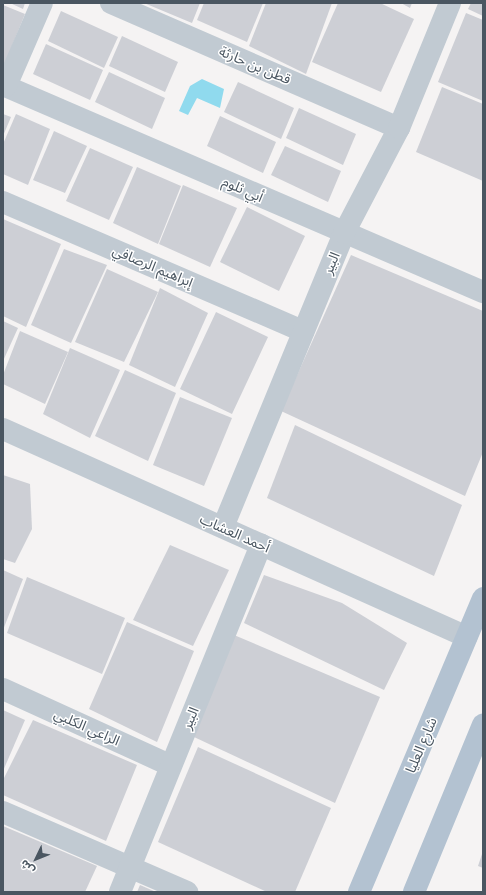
<!DOCTYPE html>
<html>
<head>
<meta charset="utf-8">
<style>
	body { margin:0 }
	#map { position:relative; width:486px; height:895px; overflow:hidden; background:#f5f3f3; font-family:Helvetica,"Noto Sans Arabic",sans-serif }
	div>[style] { position:absolute }
	.water>* { inset:0; background:#90daee }
	.building>* { inset:0; background:#cdcfd5 }
	.minor>* { height:22px; margin:-11px; padding:0 11px; transform-origin:11px; border-radius:11px; background:#c1cad2 }
	.major>* { height:22px; margin:-11px; padding:0 11px; transform-origin:11px; border-radius:11px; background:#b3c2d1 }
	span { translate:-50% -50%; white-space:nowrap; text-align:center; line-height:1.15; -webkit-text-stroke:3px #fff; paint-order:stroke }
	.street-label { font-size:14px; color:#4a5661 }
	.frame { position:absolute; inset:0; border:4px solid #4a5661; pointer-events:none }
	.north { position:absolute; left:16px; top:839px; width:40px; height:40px; -webkit-text-stroke:3px #fff; paint-order:stroke; rotate:227deg; font-size:11px; font-weight:700; line-height:16px; text-align:center; color:#4a5661 }
	.north::after { content:''; display:block; margin:auto; width:14px; height:18px; background:#4a5661; clip-path:polygon(50% 0,100% 100%,50% 72%,0 100%) }
</style>
</head>
<body>
<div id="map">
	<div class="water">
		<i style="clip-path:polygon(202px 79px,224px 89px,220px 108px,197px 98px,188px 115px,179px 111px,190px 86px)"></i>
	</div>
	<div class="building">
		<i style="clip-path:polygon(10px 3px,25px 3px,23px 9px)"></i>
		<i style="clip-path:polygon(144px 3px,200px 3px,192px 23px)"></i>
		<i style="clip-path:polygon(204px 3px,263px 3px,247px 42px,197px 20px)"></i>
		<i style="clip-path:polygon(266px 3px,332px 3px,306px 74px,249px 46px)"></i>
		<i style="clip-path:polygon(338px 3px,380px 3px,414px 19px,381px 92px,312px 62px)"></i>
		<i style="clip-path:polygon(401px 3px,412px 3px,410px 8px)"></i>
		<i style="clip-path:polygon(471px 3px,483px 3px,483px 16px,468px 9px)"></i>
		<i style="clip-path:polygon(3px 5px,25px 14px,3px 68px)"></i>
		<i style="clip-path:polygon(61px 11px,118px 37px,104px 68px,48px 41px)"></i>
		<i style="clip-path:polygon(466px 13px,483px 20px,483px 101px,438px 82px)"></i>
		<i style="clip-path:polygon(122px 36px,178px 62px,165px 92px,109px 66px)"></i>
		<i style="clip-path:polygon(46px 44px,103px 70px,90px 100px,33px 74px)"></i>
		<i style="clip-path:polygon(109px 72px,165px 98px,152px 129px,95px 102px)"></i>
		<i style="clip-path:polygon(238px 82px,294px 108px,281px 139px,224px 112px)"></i>
		<i style="clip-path:polygon(442px 87px,483px 104px,483px 181px,416px 152px)"></i>
		<i style="clip-path:polygon(299px 108px,356px 134px,343px 165px,286px 138px)"></i>
		<i style="clip-path:polygon(3px 114px,11px 117px,3px 136px)"></i>
		<i style="clip-path:polygon(16px 114px,50px 129px,28px 185px,3px 174px,3px 144px)"></i>
		<i style="clip-path:polygon(220px 116px,276px 142px,263px 173px,207px 146px)"></i>
		<i style="clip-path:polygon(54px 131px,87px 146px,65px 193px,33px 180px)"></i>
		<i style="clip-path:polygon(285px 146px,341px 171px,328px 202px,271px 175px)"></i>
		<i style="clip-path:polygon(90px 148px,133px 167px,109px 220px,66px 201px)"></i>
		<i style="clip-path:polygon(137px 167px,181px 186px,158px 244px,113px 223px)"></i>
		<i style="clip-path:polygon(183px 185px,237px 208px,210px 267px,159px 244px)"></i>
		<i style="clip-path:polygon(247px 207px,305px 236px,279px 291px,220px 262px)"></i>
		<i style="clip-path:polygon(3px 219px,61px 244px,26px 327px,3px 316px)"></i>
		<i style="clip-path:polygon(64px 249px,107px 265px,71px 343px,31px 325px)"></i>
		<i style="clip-path:polygon(351px 255px,483px 311px,483px 452px,465px 496px,281px 411px)"></i>
		<i style="clip-path:polygon(107px 269px,158px 292px,124px 362px,75px 342px)"></i>
		<i style="clip-path:polygon(160px 288px,208px 313px,175px 387px,129px 365px)"></i>
		<i style="clip-path:polygon(216px 312px,268px 337px,232px 414px,180px 389px)"></i>
		<i style="clip-path:polygon(3px 321px,18px 328px,3px 361px)"></i>
		<i style="clip-path:polygon(20px 331px,68px 352px,45px 404px,3px 384px,3px 375px)"></i>
		<i style="clip-path:polygon(70px 348px,120px 370px,90px 438px,43px 414px)"></i>
		<i style="clip-path:polygon(125px 370px,176px 393px,148px 461px,95px 436px)"></i>
		<i style="clip-path:polygon(180px 397px,232px 418px,204px 486px,153px 465px)"></i>
		<i style="clip-path:polygon(295px 425px,462px 505px,434px 576px,267px 498px)"></i>
		<i style="clip-path:polygon(3px 475px,30px 484px,32px 529px,15px 563px,3px 559px)"></i>
		<i style="clip-path:polygon(170px 545px,229px 570px,193px 646px,133px 620px)"></i>
		<i style="clip-path:polygon(3px 570px,23px 579px,3px 630px)"></i>
		<i style="clip-path:polygon(264px 575px,342px 603px,407px 643px,384px 690px,244px 623px)"></i>
		<i style="clip-path:polygon(27px 577px,125px 618px,102px 674px,7px 633px)"></i>
		<i style="clip-path:polygon(127px 622px,194px 651px,157px 742px,89px 709px)"></i>
		<i style="clip-path:polygon(234px 635px,380px 697px,335px 803px,194px 737px)"></i>
		<i style="clip-path:polygon(3px 710px,25px 720px,3px 771px)"></i>
		<i style="clip-path:polygon(33px 720px,137px 765px,106px 841px,3px 795px,3px 780px)"></i>
		<i style="clip-path:polygon(198px 747px,331px 808px,295px 892px,267px 892px,158px 842px)"></i>
		<i style="clip-path:polygon(3px 826px,97px 866px,85px 892px,3px 892px)"></i>
		<i style="clip-path:polygon(483px 851px,483px 868px,478px 866px)"></i>
		<i style="clip-path:polygon(140px 885px,156px 892px,137px 892px)"></i>
	</div>
	<div class="minor">
		<i style="left:111px;top:3px;width:314px;rotate:23.5deg"></i>
		<i style="left:3px;top:85px;width:523px;rotate:23.33deg"></i>
		<i style="left:6px;top:86px;width:90px;rotate:-66.6deg"></i>
		<i style="left:3px;top:202px;width:327px;rotate:23.3deg"></i>
		<i style="left:3px;top:429px;width:508px;rotate:24.15deg"></i>
		<i style="left:223px;top:527px;width:318px;rotate:-67.6deg"></i>
		<i style="left:344px;top:233px;width:119px;rotate:-62.4deg"></i>
		<i style="left:399px;top:128px;width:135px;rotate:-67.8deg"></i>
		<i style="left:3px;top:689px;width:183px;rotate:24.5deg"></i>
		<i style="left:3px;top:812px;width:201px;rotate:23.5deg"></i>
		<i style="left:120px;top:892px;width:375px;rotate:-67.9deg"></i>
	</div>
	<div class="major">
		<i style="left:359px;top:892px;width:319px;rotate:-67.1deg"></i>
		<i style="left:414px;top:892px;width:181px;rotate:-67.6deg"></i>
	</div>
	<div class="street-label">
		<span style="left:255px;top:65px;rotate:23deg">قطن بن حارثة</span>
		<span style="left:243px;top:189px;rotate:24deg">أبي ثلوم</span>
		<span style="left:331px;top:263px;rotate:-67deg">البير</span>
		<span style="left:153px;top:266px;rotate:23deg">إبراهيم الرصافي</span>
		<span style="left:235px;top:533px;rotate:24deg">أحمد العشاب</span>
		<span style="left:190px;top:718px;rotate:-67deg">البير</span>
		<span style="left:87px;top:727px;rotate:24deg">الراعي الكلبي</span>
		<span style="left:421px;top:745px;rotate:-67deg">شارع العليا</span>
	</div>
	<div class="frame"></div>
	<div class="north">ش</div>
</div>
</body>
</html>
